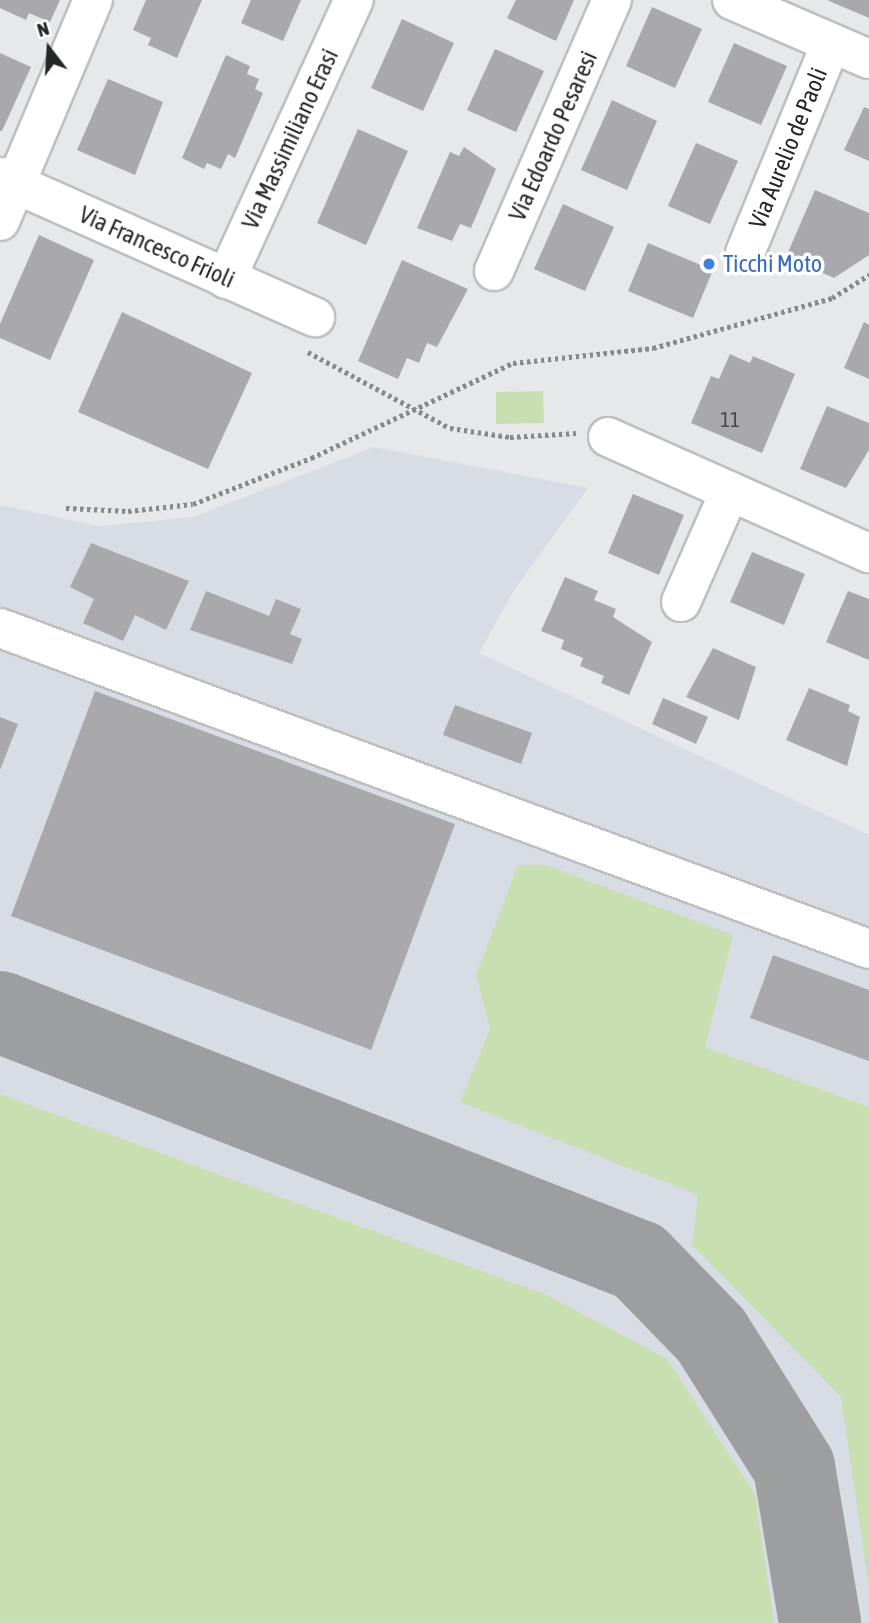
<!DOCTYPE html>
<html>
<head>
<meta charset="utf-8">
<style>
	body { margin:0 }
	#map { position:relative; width:869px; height:1623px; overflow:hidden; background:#e7e8ea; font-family:"Asap Condensed",sans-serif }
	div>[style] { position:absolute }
	.built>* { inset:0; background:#d8dce5 }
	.green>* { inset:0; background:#c7dfb1 }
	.taxiway>* { height:82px; margin:-41px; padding:0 41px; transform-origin:41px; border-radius:41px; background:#9d9e9f }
	.building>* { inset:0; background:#a9a9ab }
	.path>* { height:4.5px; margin-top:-2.25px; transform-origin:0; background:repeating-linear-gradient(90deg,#88898a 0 3.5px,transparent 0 7px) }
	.roads { filter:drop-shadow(2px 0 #bebfc1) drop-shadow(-2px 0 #bebfc1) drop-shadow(0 2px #bebfc1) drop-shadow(0 -2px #bebfc1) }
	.minor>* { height:38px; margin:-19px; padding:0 19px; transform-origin:19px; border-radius:19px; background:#fff }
	.dots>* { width:19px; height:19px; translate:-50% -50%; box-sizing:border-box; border:4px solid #fff; border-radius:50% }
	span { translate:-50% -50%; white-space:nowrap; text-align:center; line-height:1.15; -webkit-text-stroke:7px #fff; paint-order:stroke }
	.number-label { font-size:21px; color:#464747 }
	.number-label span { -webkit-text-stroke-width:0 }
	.street-label { font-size:24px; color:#252626 }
	.shop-label { font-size:24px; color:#366cbe }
	.left { translate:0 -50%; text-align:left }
	.north { position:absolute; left:14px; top:14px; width:70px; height:70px; -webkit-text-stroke:5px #fff; paint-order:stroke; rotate:343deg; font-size:19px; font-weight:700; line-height:28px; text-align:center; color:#252626 }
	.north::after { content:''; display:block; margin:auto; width:24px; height:32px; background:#252626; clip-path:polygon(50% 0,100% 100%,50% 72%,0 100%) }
</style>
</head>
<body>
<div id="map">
	<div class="built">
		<i style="clip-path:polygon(374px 447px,588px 488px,514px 590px,479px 653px,869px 835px,869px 1623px,0 1623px,0 505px,100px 526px,193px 517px)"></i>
	</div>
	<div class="green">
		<i style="clip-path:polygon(543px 391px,544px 423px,496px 424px,496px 392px)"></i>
		<i style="clip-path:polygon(518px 865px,546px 865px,733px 935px,705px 1047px,869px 1107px,869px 1588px,841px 1397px,692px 1245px,698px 1195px,460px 1102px,490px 1029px,476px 975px)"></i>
		<i style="clip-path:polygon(0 1094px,547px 1295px,667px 1359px,755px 1494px,774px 1623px,0 1623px)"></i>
	</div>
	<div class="taxiway">
		<i style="left:0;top:1012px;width:686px;rotate:21.29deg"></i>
		<i style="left:639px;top:1261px;width:103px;rotate:45.8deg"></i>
		<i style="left:711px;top:1335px;width:156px;rotate:57.8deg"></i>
		<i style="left:794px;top:1467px;width:158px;rotate:80.5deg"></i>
	</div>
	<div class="building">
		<i style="clip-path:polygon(0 0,60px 0,50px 22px,29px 13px,26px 20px,0 8px)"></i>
		<i style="clip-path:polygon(146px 0,202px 0,177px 58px,148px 45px,151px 38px,133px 30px)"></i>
		<i style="clip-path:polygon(251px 0,301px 0,283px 41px,241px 23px)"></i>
		<i style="clip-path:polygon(516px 0,574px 0,556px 41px,507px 18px)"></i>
		<i style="clip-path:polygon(827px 0,869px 0,869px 18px)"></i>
		<i style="clip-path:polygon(652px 7px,702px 29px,675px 88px,626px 66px)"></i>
		<i style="clip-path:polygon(402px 19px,454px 43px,423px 111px,371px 88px)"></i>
		<i style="clip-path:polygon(734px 43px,787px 66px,761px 125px,708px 102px)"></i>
		<i style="clip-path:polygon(495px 49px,544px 71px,516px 132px,467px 110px)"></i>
		<i style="clip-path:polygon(0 53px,31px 67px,2px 131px,0 131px)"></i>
		<i style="clip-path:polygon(226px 55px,250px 66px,247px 74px,259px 79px,255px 89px,263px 93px,235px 158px,228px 154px,221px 169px,207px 163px,204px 169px,182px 158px)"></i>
		<i style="clip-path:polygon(108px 79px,163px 102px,135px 175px,77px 150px)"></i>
		<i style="clip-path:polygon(612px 100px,657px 121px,627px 190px,581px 170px)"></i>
		<i style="clip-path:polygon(864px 107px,869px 109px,869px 161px,844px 150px)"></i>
		<i style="clip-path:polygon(358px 129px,408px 151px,366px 245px,317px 223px)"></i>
		<i style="clip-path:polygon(696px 143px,738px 161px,710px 224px,668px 206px)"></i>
		<i style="clip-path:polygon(464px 147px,496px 169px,471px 228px,460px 224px,452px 241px,417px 228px,450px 152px,459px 156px)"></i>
		<i style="clip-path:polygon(815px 190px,869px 213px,869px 255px,834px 278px,786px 257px)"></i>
		<i style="clip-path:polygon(563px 204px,614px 227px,585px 291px,534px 269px)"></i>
		<i style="clip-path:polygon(39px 235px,94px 260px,50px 360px,0 338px,0 324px)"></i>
		<i style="clip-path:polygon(648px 243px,713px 270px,693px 318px,628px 291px)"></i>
		<i style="clip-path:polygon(402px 260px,468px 289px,437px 347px,427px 343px,419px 363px,407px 358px,398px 379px,358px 361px)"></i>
		<i style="clip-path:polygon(122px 312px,252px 373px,208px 469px,78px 412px)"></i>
		<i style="clip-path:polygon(864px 322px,869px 325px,869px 379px,844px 368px)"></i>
		<i style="clip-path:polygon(730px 354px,750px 363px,753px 356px,795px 374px,762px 453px,691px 423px,711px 376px,719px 379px)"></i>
		<i style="clip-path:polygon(827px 406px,869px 423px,869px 450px,846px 488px,800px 469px)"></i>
		<i style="clip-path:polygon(633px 494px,684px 515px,659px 575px,608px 553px)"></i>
		<i style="clip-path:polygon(91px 543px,189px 581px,166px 630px,135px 615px,123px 641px,83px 623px,94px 599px,70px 587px)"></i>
		<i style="clip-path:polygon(752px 552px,805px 574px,784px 625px,730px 602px)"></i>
		<i style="clip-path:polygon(565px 577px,598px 591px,594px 600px,616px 609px,613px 617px,652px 642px,629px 695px,601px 683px,604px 676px,580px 666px,583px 658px,561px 649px,564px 640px,541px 631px)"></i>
		<i style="clip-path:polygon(206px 591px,269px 616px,276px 599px,301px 609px,290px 634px,302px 639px,292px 664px,190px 630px)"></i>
		<i style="clip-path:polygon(848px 591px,869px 599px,869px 660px,826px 642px)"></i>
		<i style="clip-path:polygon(713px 648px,756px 667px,739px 720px,686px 697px)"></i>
		<i style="clip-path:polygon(809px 688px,850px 705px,848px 711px,860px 717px,847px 766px,786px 740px)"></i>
		<i style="clip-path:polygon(95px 691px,455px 824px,371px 1050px,11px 916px)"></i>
		<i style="clip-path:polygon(663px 698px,708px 717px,696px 744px,652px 724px)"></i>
		<i style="clip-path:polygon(455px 705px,532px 733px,521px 764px,443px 735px)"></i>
		<i style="clip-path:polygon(0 717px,18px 724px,0 770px)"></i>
		<i style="clip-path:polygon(773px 955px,869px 990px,869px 1061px,750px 1018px)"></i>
	</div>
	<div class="path">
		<i style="left:308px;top:352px;width:161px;rotate:28.2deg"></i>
		<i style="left:450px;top:428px;width:61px;rotate:8.5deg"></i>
		<i style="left:510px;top:437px;width:66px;rotate:-3.5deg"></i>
		<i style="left:66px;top:508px;width:62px;rotate:2.8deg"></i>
		<i style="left:128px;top:511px;width:65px;rotate:-6.1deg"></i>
		<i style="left:193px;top:504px;width:127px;rotate:-21.3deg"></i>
		<i style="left:311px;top:458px;width:223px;rotate:-25.2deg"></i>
		<i style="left:513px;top:363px;width:141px;rotate:-6.1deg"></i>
		<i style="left:653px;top:348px;width:186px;rotate:-15.6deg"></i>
		<i style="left:832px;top:298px;width:44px;rotate:-31.9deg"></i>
	</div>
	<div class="roads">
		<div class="minor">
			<i style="left:732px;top:0;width:149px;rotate:23.3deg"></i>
			<i style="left:0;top:177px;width:345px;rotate:24deg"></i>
			<i style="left:0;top:221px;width:240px;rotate:-67.2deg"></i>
			<i style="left:745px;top:253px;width:227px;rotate:-67.7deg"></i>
			<i style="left:494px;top:271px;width:296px;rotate:-66.5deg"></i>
			<i style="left:226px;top:279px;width:307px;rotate:-65.4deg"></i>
			<i style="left:608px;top:437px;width:286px;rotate:24deg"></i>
			<i style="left:681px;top:602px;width:121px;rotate:-66.2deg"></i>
			<i style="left:0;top:628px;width:926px;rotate:20.27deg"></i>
		</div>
	</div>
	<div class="dots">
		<i style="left:709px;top:264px;background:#3f7fe0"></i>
	</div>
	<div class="number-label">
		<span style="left:730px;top:419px">11</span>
	</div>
	<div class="street-label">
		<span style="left:553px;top:136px;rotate:-66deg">Via Edoardo Pesaresi</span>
		<span style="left:290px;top:139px;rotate:-65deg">Via Massimiliano Erasi</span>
		<span style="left:788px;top:148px;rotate:-68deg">Via Aurelio de Paoli</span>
		<span style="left:157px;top:247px;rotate:24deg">Via Francesco Frioli</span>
	</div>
	<div class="shop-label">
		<span class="left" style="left:723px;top:264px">Ticchi Moto</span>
	</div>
	<div class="north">N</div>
</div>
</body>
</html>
